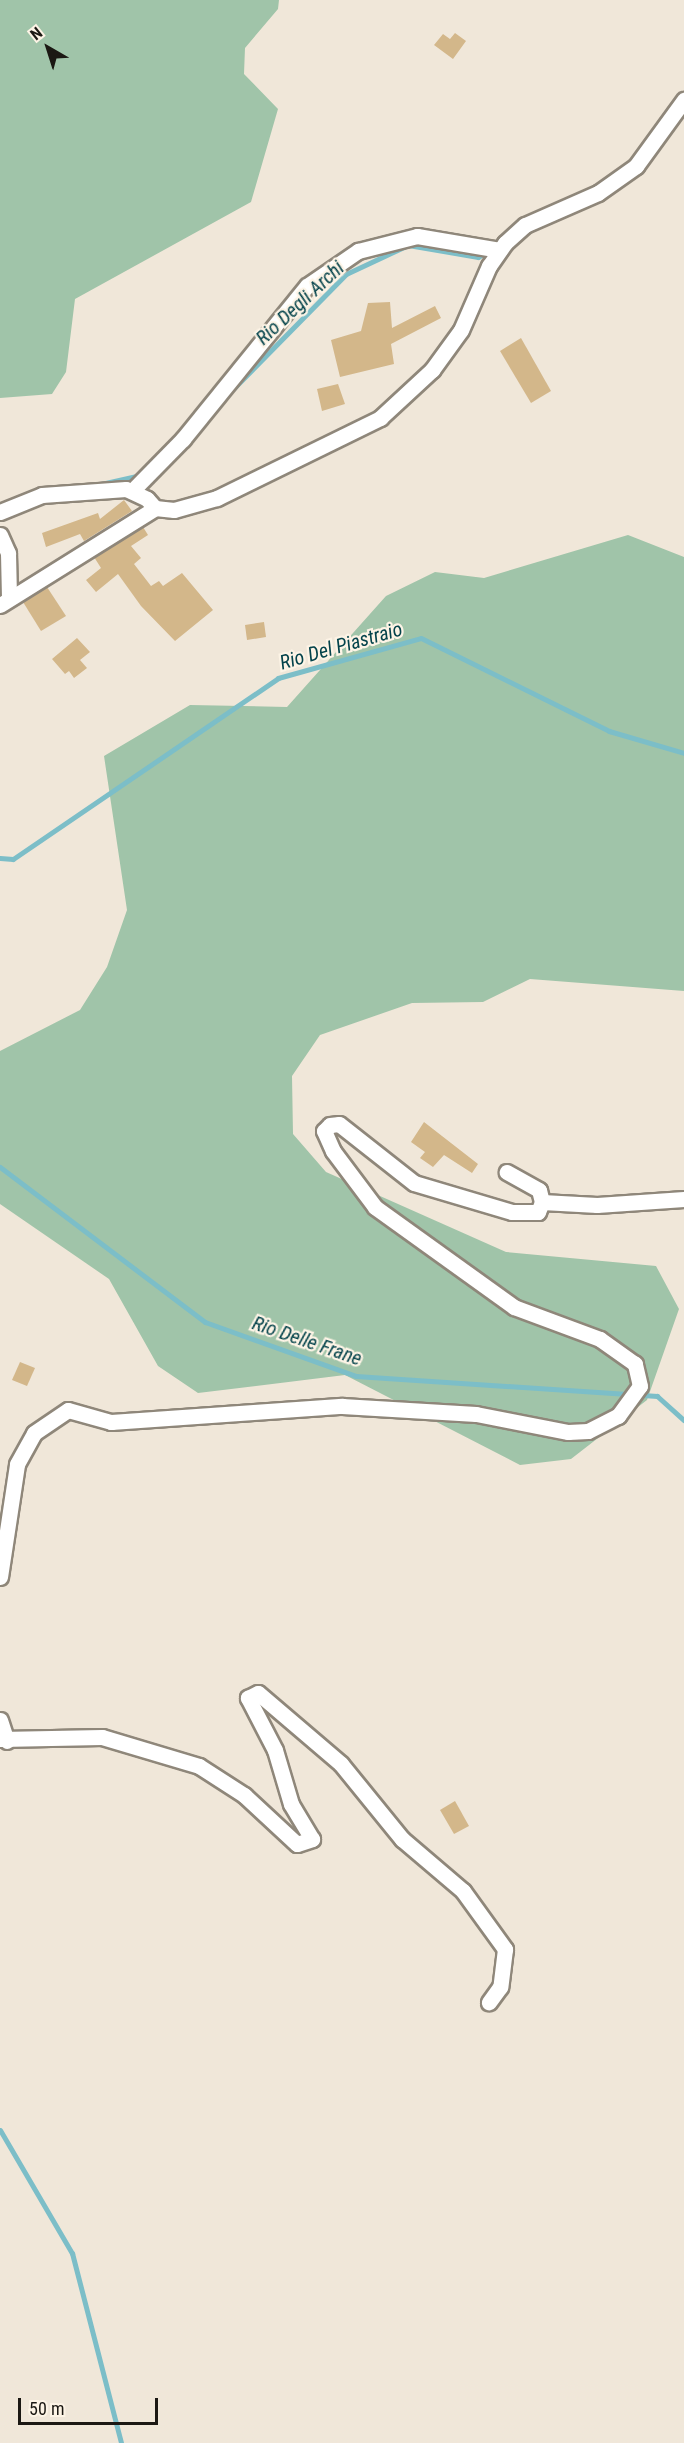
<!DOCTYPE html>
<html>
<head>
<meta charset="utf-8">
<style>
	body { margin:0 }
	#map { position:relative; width:684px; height:2443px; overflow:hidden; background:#f0e7d9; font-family:"Roboto Condensed",sans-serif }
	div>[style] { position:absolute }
	.green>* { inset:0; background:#a0c4a9 }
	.stream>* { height:5px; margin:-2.5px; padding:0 2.5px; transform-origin:2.5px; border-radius:2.5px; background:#7cbec8 }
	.building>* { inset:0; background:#d3b78a }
	.roads { filter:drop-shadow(2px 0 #8f877a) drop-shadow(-2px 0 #8f877a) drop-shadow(0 2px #8f877a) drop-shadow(0 -2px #8f877a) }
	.street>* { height:15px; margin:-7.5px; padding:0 7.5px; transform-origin:7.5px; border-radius:7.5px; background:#fff }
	span { translate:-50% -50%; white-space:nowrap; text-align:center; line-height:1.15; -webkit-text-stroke:4.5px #fdf4e6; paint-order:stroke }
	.water-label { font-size:20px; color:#04434b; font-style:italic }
	.north { position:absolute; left:18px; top:18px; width:60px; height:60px; -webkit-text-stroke:4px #fdf4e6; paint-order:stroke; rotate:321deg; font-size:16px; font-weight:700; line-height:24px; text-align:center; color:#1b1813 }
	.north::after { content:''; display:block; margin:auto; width:21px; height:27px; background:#1b1813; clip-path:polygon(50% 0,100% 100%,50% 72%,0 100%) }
	.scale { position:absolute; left:18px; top:2398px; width:140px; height:27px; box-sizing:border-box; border:3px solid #1b1813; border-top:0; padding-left:8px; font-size:18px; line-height:21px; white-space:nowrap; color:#1b1813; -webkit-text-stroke:4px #fdf4e6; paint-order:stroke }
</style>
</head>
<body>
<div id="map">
	<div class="green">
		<i style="clip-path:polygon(0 0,279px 0,278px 9px,245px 48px,244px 74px,278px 109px,251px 202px,75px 299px,66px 372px,52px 394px,0 398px)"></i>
		<i style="clip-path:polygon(628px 535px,684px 557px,684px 991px,530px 979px,483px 1002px,412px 1003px,320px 1035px,292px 1076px,293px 1134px,326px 1172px,506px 1252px,656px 1266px,679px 1309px,647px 1400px,571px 1459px,520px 1465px,345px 1375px,198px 1393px,158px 1366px,109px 1279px,0 1204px,0 1051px,80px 1010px,107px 967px,127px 910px,104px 756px,190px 705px,287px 707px,386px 596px,435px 572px,484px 578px)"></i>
	</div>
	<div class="stream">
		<i style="left:233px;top:389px;width:161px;rotate:-45.5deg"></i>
		<i style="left:346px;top:274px;width:68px;rotate:-25.1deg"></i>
		<i style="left:408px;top:245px;width:71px;rotate:9.7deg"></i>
		<i style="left:478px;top:257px;width:12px;rotate:-31deg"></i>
		<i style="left:101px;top:484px;width:41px;rotate:-12.7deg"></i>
		<i style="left:0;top:858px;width:13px;rotate:4deg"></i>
		<i style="left:13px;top:859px;width:321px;rotate:-34.3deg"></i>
		<i style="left:278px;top:678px;width:148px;rotate:-15.6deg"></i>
		<i style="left:421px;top:638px;width:210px;rotate:26.3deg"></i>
		<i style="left:609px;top:731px;width:78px;rotate:16.3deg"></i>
		<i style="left:0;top:1167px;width:257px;rotate:37.1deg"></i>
		<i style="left:205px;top:1322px;width:160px;rotate:19.7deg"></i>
		<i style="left:356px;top:1376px;width:302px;rotate:3.8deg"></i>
		<i style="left:657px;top:1396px;width:36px;rotate:42deg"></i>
		<i style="left:0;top:2130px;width:143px;rotate:59.7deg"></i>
		<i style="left:72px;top:2253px;width:196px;rotate:75.5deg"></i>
	</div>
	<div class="building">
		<i style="clip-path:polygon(455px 33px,466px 41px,453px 59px,434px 45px,443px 34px,450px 39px)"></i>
		<i style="clip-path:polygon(390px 302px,392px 328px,435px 306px,441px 318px,391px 344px,394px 364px,340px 377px,331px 340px,361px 331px,368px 303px)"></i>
		<i style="clip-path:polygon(521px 338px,551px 391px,531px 403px,500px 351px)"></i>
		<i style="clip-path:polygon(338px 384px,345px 404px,322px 411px,317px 389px)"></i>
		<i style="clip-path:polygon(124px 500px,132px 511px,84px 541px,80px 534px,46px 547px,42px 533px,98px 513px,100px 519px)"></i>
		<i style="clip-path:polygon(143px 527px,148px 535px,131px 546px,141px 558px,134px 564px,151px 586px,159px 581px,163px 586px,182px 573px,213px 610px,175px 641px,141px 606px,118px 574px,96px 592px,86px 580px,101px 568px,94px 557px)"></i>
		<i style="clip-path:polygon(47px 587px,66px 616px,41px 631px,23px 602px)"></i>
		<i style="clip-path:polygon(264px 622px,266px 637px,247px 640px,245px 625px)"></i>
		<i style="clip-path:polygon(77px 638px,90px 652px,80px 660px,87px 668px,74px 678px,69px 671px,65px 674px,52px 659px)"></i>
		<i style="clip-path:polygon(424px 1122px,478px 1164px,472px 1173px,444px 1155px,433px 1167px,420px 1158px,425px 1152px,411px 1142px)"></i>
		<i style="clip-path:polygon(20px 1362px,35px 1368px,27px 1386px,12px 1380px)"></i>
		<i style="clip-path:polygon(455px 1801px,469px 1826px,454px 1834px,440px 1810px)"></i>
	</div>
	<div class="roads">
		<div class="street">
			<i style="left:132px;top:491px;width:73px;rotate:-45.6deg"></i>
			<i style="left:183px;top:439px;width:197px;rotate:-51deg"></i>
			<i style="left:307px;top:286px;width:62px;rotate:-34.5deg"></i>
			<i style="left:358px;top:251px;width:61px;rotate:-14.3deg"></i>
			<i style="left:417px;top:236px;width:84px;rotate:9.6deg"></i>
			<i style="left:0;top:512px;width:45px;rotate:-22deg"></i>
			<i style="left:42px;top:495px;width:84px;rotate:-4.1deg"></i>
			<i style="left:126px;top:489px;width:23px;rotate:25deg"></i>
			<i style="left:147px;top:499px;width:12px;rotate:48deg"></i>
			<i style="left:155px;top:508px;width:19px;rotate:6deg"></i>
			<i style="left:174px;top:510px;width:45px;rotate:-15.6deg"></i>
			<i style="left:217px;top:498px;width:182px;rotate:-26.1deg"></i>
			<i style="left:380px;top:418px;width:71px;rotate:-42.7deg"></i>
			<i style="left:432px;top:370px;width:49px;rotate:-54.1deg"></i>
			<i style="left:461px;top:330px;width:70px;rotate:-66.4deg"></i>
			<i style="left:489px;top:266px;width:28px;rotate:-55deg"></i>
			<i style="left:505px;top:243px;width:27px;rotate:-42deg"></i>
			<i style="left:525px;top:225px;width:80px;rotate:-23.7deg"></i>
			<i style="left:598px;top:193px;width:47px;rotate:-35.4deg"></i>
			<i style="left:636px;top:166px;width:82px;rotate:-54deg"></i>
			<i style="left:0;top:535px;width:20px;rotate:66deg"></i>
			<i style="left:8px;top:553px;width:45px;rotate:88.7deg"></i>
			<i style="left:0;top:605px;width:183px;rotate:-32deg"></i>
			<i style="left:542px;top:1202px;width:55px;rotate:3.1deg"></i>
			<i style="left:597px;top:1205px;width:87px;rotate:-3.9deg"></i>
			<i style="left:0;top:1577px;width:114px;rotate:-81.4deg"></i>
			<i style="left:17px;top:1464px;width:35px;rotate:-61deg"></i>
			<i style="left:34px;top:1433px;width:41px;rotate:-34.1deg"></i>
			<i style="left:68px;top:1410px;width:45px;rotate:15.6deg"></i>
			<i style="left:111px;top:1422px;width:232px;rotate:-4deg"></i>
			<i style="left:342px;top:1406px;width:134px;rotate:3.4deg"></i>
			<i style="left:476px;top:1414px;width:94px;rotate:11.1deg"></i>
			<i style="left:568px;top:1432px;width:20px;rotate:-3deg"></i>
			<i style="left:588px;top:1431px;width:34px;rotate:-27deg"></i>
			<i style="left:618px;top:1416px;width:37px;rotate:-54deg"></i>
			<i style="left:640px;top:1386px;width:23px;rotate:-103deg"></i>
			<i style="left:635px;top:1364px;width:43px;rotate:-144.5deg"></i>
			<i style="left:600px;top:1339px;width:92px;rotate:-159.6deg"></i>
			<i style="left:514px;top:1307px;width:171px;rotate:-144.3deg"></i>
			<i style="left:375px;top:1207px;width:70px;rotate:-126.9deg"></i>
			<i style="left:333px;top:1151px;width:22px;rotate:-114deg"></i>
			<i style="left:324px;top:1131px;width:8px;rotate:-45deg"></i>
			<i style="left:330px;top:1125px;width:9px;rotate:-6deg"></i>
			<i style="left:339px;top:1124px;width:95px;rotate:38.2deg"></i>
			<i style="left:414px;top:1183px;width:102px;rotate:16.5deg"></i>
			<i style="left:512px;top:1212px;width:26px"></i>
			<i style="left:538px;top:1212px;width:11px;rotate:-68deg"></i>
			<i style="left:542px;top:1202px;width:12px;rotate:-104deg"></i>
			<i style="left:539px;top:1190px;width:37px;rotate:-151deg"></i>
			<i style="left:0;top:1720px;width:22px;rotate:72deg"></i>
			<i style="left:0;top:1739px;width:102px;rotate:-1.1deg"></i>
			<i style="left:102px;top:1737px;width:101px;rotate:16.6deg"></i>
			<i style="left:199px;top:1766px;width:54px;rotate:32.8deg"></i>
			<i style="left:244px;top:1795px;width:72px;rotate:42.8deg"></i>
			<i style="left:297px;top:1844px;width:16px;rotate:-18deg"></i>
			<i style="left:312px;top:1839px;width:41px;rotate:-121deg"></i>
			<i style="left:291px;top:1804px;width:56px;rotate:-106.5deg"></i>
			<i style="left:275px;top:1750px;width:59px;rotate:-117.4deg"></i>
			<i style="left:248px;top:1698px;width:11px;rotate:-27deg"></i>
			<i style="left:258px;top:1693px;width:109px;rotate:40.5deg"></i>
			<i style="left:341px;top:1764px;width:97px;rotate:50.9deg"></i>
			<i style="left:402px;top:1839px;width:80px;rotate:40.4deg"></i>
			<i style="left:463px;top:1891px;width:72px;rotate:54.1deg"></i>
			<i style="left:505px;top:1949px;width:38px;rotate:97deg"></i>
			<i style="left:500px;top:1987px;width:19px;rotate:126deg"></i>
		</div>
	</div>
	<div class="water-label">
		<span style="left:300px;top:303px;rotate:-43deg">Rio Degli Archi</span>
		<span style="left:341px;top:646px;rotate:-16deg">Rio Del Piastraio</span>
		<span style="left:307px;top:1341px;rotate:19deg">Rio Delle Frane</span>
	</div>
	<div class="north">N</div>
	<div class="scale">50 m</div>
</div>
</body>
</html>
